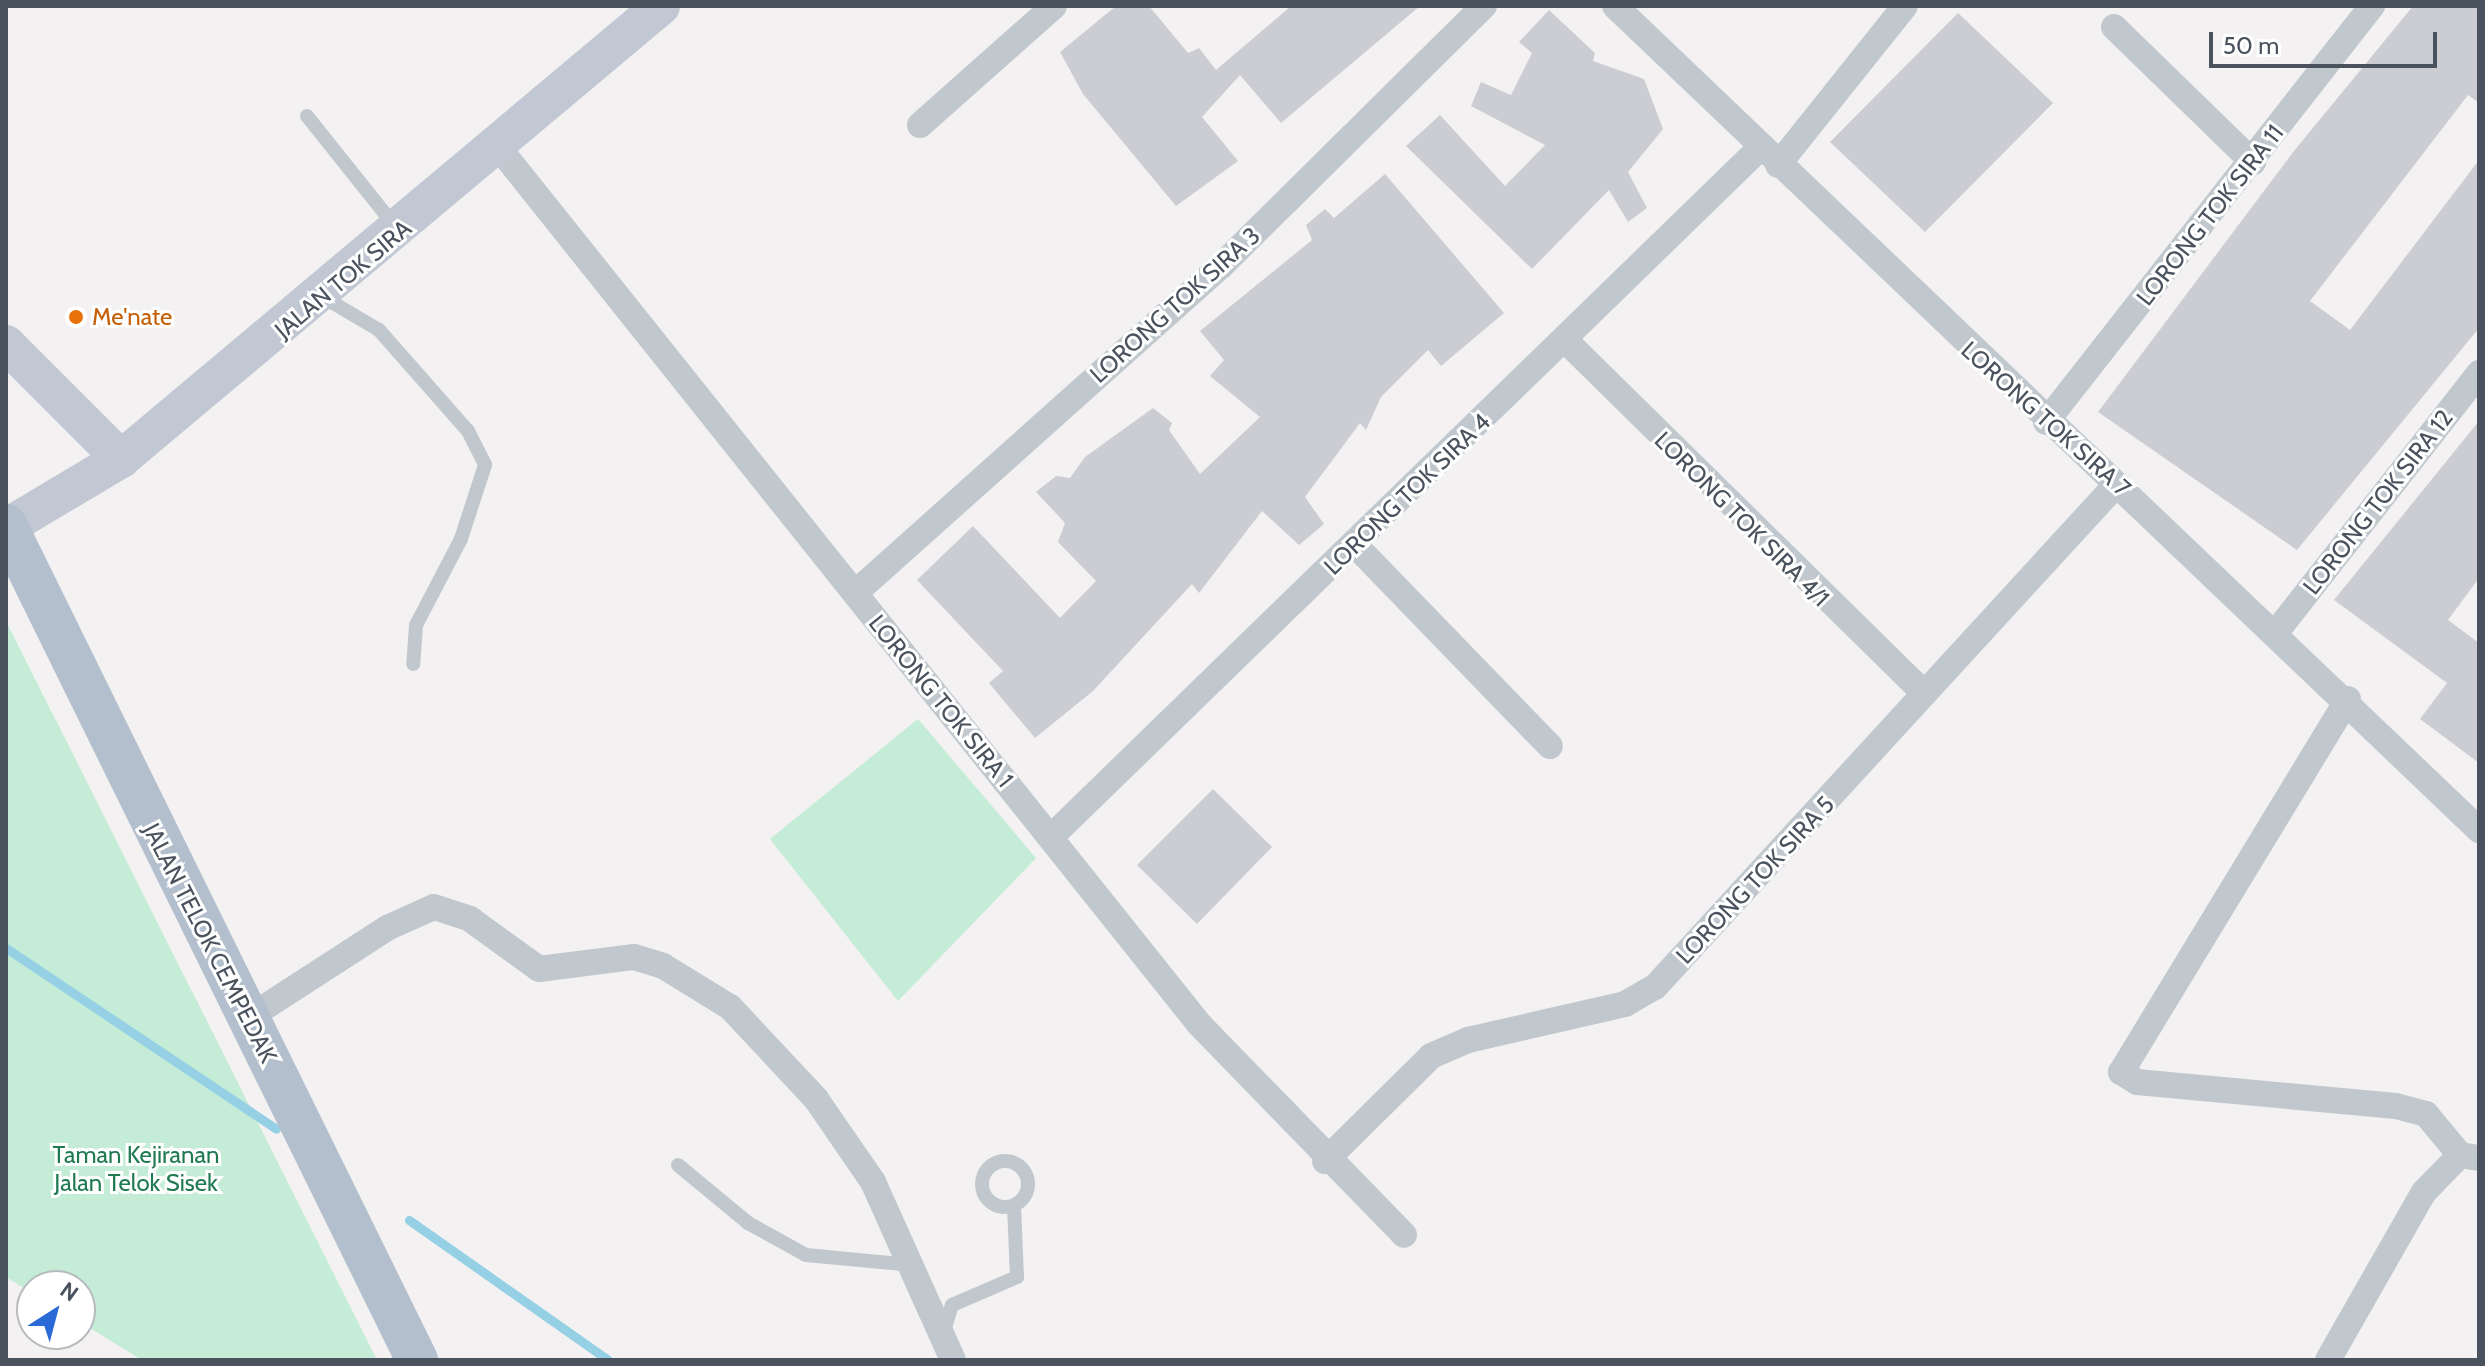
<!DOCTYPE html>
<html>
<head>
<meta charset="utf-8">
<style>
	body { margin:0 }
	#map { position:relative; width:2485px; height:1366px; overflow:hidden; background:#f3f1f1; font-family:Cabin,sans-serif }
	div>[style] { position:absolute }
	.green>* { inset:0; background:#c4ecd6 }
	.stream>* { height:9px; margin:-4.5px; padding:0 4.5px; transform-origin:4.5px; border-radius:4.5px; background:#95d0e5 }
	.building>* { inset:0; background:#cccdd3 }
	.lane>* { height:14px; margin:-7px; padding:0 7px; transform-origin:7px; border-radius:7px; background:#c0c8ce }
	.lane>.ring { margin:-7px; padding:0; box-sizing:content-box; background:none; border:14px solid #c0c8ce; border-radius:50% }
	.street>* { height:26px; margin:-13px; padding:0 13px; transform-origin:13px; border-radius:13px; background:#c0c8ce }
	.secondary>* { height:38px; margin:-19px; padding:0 19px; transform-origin:19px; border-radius:19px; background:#c1c8d3 }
	.primary>* { height:42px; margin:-21px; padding:0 21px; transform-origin:21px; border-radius:21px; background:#b3bfcd }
	.dots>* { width:22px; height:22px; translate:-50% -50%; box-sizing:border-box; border:4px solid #fff; border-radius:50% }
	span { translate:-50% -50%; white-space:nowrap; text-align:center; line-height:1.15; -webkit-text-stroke:6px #fff; paint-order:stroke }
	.street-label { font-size:24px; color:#4a535d }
	.food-label { font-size:24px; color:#c56008 }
	.left { translate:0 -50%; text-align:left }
	.park-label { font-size:24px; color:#207a52 }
	.frame { position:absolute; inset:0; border:8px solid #4a535d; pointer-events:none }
	.north { position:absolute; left:16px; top:1270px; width:80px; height:80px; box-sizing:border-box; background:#fff; border:2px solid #b7babe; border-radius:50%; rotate:36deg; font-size:22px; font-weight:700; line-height:32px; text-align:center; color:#4a535d }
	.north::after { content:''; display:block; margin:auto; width:28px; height:36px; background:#296ad6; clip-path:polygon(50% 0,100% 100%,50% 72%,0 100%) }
	.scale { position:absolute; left:2209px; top:32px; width:228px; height:36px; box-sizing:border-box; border:4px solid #4a535d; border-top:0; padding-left:10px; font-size:24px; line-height:28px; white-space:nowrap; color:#4a535d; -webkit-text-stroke:6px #fff; paint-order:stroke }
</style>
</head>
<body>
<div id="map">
	<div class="green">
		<i style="clip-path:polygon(6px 621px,377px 1360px,142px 1360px,80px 1322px,80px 1286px,32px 1286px,32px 1293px,6px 1277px)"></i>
		<i style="clip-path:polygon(918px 719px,1036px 858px,898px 1001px,770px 839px)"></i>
	</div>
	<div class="stream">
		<i style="left:6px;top:948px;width:325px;rotate:33.8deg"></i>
		<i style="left:409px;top:1220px;width:243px;rotate:35.1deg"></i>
	</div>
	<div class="building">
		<i style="clip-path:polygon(1116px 6px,1149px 6px,1188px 53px,1199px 48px,1216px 70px,1291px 6px,1420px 6px,1281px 123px,1240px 75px,1202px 117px,1238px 161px,1176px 206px,1083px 94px,1060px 52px)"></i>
		<i style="clip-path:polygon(2413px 6px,2479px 6px,2479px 103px,2468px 95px,2310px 301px,2350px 330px,2479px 160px,2479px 328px,2297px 550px,2098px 412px,2294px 151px)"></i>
		<i style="clip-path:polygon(1549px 10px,1595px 53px,1593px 61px,1644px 79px,1663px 129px,1628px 172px,1647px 208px,1628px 222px,1609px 190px,1532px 269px,1406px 146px,1440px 115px,1505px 186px,1545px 145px,1471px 106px,1481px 82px,1511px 95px,1532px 53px,1519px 42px)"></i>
		<i style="clip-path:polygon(1958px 13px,2053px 103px,1925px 232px,1830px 142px)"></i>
		<i style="clip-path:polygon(1385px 174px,1504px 313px,1441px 366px,1428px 350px,1381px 397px,1366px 430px,1360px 423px,1305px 497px,1324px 524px,1299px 545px,1262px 511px,1199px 593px,1192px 584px,1093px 691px,1035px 738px,989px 683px,1003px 671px,917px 580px,973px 526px,1060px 618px,1096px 581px,1058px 542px,1065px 523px,1036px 492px,1056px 476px,1070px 478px,1085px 457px,1153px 408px,1172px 423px,1169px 430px,1200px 474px,1260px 417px,1210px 376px,1224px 360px,1200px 331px,1312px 240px,1306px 225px,1325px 209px,1334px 218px)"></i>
		<i style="clip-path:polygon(2479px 421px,2479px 578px,2448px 620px,2479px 643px,2479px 763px,2420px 719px,2447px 683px,2334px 600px)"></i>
		<i style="clip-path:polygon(1213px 789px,1272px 847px,1197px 924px,1137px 865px)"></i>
	</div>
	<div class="lane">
		<i style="left:307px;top:116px;width:139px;rotate:51.4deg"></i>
		<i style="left:323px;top:297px;width:65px;rotate:30.5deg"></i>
		<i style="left:379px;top:330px;width:135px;rotate:48.6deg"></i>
		<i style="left:468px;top:431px;width:38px;rotate:63deg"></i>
		<i style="left:485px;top:465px;width:78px;rotate:108deg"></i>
		<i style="left:461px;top:539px;width:97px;rotate:117.6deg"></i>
		<i style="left:416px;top:625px;width:39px;rotate:94deg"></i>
		<i class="ring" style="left:982px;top:1161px;width:32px;height:32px"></i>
		<i style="left:678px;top:1165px;width:91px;rotate:39.6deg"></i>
		<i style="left:748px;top:1223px;width:66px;rotate:28.9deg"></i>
		<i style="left:806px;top:1255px;width:105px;rotate:5.4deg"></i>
		<i style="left:944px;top:1331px;width:27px;rotate:-73deg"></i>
		<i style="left:952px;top:1305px;width:71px;rotate:-23.3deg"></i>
		<i style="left:1017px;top:1277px;width:71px;rotate:-92.4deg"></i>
	</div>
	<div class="street">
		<i style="left:1615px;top:6px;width:1194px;rotate:43.64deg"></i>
		<i style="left:2114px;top:27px;width:194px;rotate:44.2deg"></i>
		<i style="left:920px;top:125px;width:179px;rotate:-41.6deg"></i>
		<i style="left:499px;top:148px;width:1121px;rotate:51.37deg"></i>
		<i style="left:1199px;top:1024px;width:294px;rotate:45.8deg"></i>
		<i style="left:1778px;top:165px;width:203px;rotate:-51.4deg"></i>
		<i style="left:1565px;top:340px;width:503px;rotate:44.52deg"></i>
		<i style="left:2046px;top:422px;width:529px;rotate:-51.92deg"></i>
		<i style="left:1355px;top:545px;width:280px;rotate:45.9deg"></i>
		<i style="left:855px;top:593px;width:491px;rotate:-41.8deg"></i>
		<i style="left:1221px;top:266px;width:370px;rotate:-44.7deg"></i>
		<i style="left:2277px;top:631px;width:328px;rotate:-51.9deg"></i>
		<i style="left:2348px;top:699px;width:437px;rotate:121.3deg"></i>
		<i style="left:2121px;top:1072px;width:19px;rotate:32deg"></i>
		<i style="left:2137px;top:1082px;width:260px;rotate:5.3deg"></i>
		<i style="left:2396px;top:1106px;width:31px;rotate:15deg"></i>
		<i style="left:2426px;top:1114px;width:53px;rotate:50.3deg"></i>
		<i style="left:1051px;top:837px;width:989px;rotate:-44.18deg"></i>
		<i style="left:248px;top:1018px;width:166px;rotate:-32.9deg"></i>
		<i style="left:387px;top:928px;width:51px;rotate:-24.1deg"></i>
		<i style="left:434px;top:907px;width:38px;rotate:18deg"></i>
		<i style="left:470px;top:919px;width:85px;rotate:35.9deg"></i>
		<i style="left:539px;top:969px;width:96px;rotate:-7.2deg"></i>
		<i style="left:634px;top:957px;width:30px;rotate:17deg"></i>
		<i style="left:663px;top:966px;width:79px;rotate:31.5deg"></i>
		<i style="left:730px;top:1007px;width:126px;rotate:46.9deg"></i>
		<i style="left:816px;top:1099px;width:101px;rotate:55.5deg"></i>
		<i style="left:873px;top:1182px;width:195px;rotate:65.8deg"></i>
		<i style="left:1325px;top:1161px;width:149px;rotate:-44.7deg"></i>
		<i style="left:1431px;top:1056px;width:40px;rotate:-23.4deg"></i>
		<i style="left:1468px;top:1040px;width:161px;rotate:-12.9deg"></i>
		<i style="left:1625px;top:1004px;width:34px;rotate:-30deg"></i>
		<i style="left:1655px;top:987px;width:679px;rotate:-47.45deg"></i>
		<i style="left:2328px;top:1360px;width:193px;rotate:-60.3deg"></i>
		<i style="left:2424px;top:1192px;width:52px;rotate:-45.8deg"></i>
		<i style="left:2460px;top:1155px;width:19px;rotate:9deg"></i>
	</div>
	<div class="secondary">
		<i style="left:6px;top:344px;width:163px;rotate:45deg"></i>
		<i style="left:7px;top:527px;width:133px;rotate:-30.8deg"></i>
		<i style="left:121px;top:459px;width:705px;rotate:-39.99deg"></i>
	</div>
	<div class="primary">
		<i style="left:6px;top:525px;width:931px;rotate:63.79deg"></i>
	</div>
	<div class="dots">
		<i style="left:76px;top:317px;background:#e8710a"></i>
	</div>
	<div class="street-label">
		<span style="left:2210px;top:215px;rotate:-52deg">LORONG TOK SIRA 11</span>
		<span style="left:343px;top:279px;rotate:-40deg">JALAN TOK SIRA</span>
		<span style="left:1175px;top:305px;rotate:-42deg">LORONG TOK SIRA 3</span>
		<span style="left:2046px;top:419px;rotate:42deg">LORONG TOK SIRA 7</span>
		<span style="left:1407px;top:494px;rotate:-44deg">LORONG TOK SIRA 4</span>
		<span style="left:2378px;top:502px;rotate:-52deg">LORONG TOK SIRA 12</span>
		<span style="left:1742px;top:519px;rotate:45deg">LORONG TOK SIRA 4/1</span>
		<span style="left:941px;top:701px;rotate:51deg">LORONG TOK SIRA 1</span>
		<span style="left:1755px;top:880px;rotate:-47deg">LORONG TOK SIRA 5</span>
		<span style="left:210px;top:943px;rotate:63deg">JALAN TELOK CEMPEDAK</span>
	</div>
	<div class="food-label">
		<span class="left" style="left:92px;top:317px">Me'nate</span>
	</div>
	<div class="park-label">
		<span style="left:136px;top:1169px">Taman Kejiranan<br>Jalan Telok Sisek</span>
	</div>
	<div class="frame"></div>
	<div class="north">N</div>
	<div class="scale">50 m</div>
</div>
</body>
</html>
